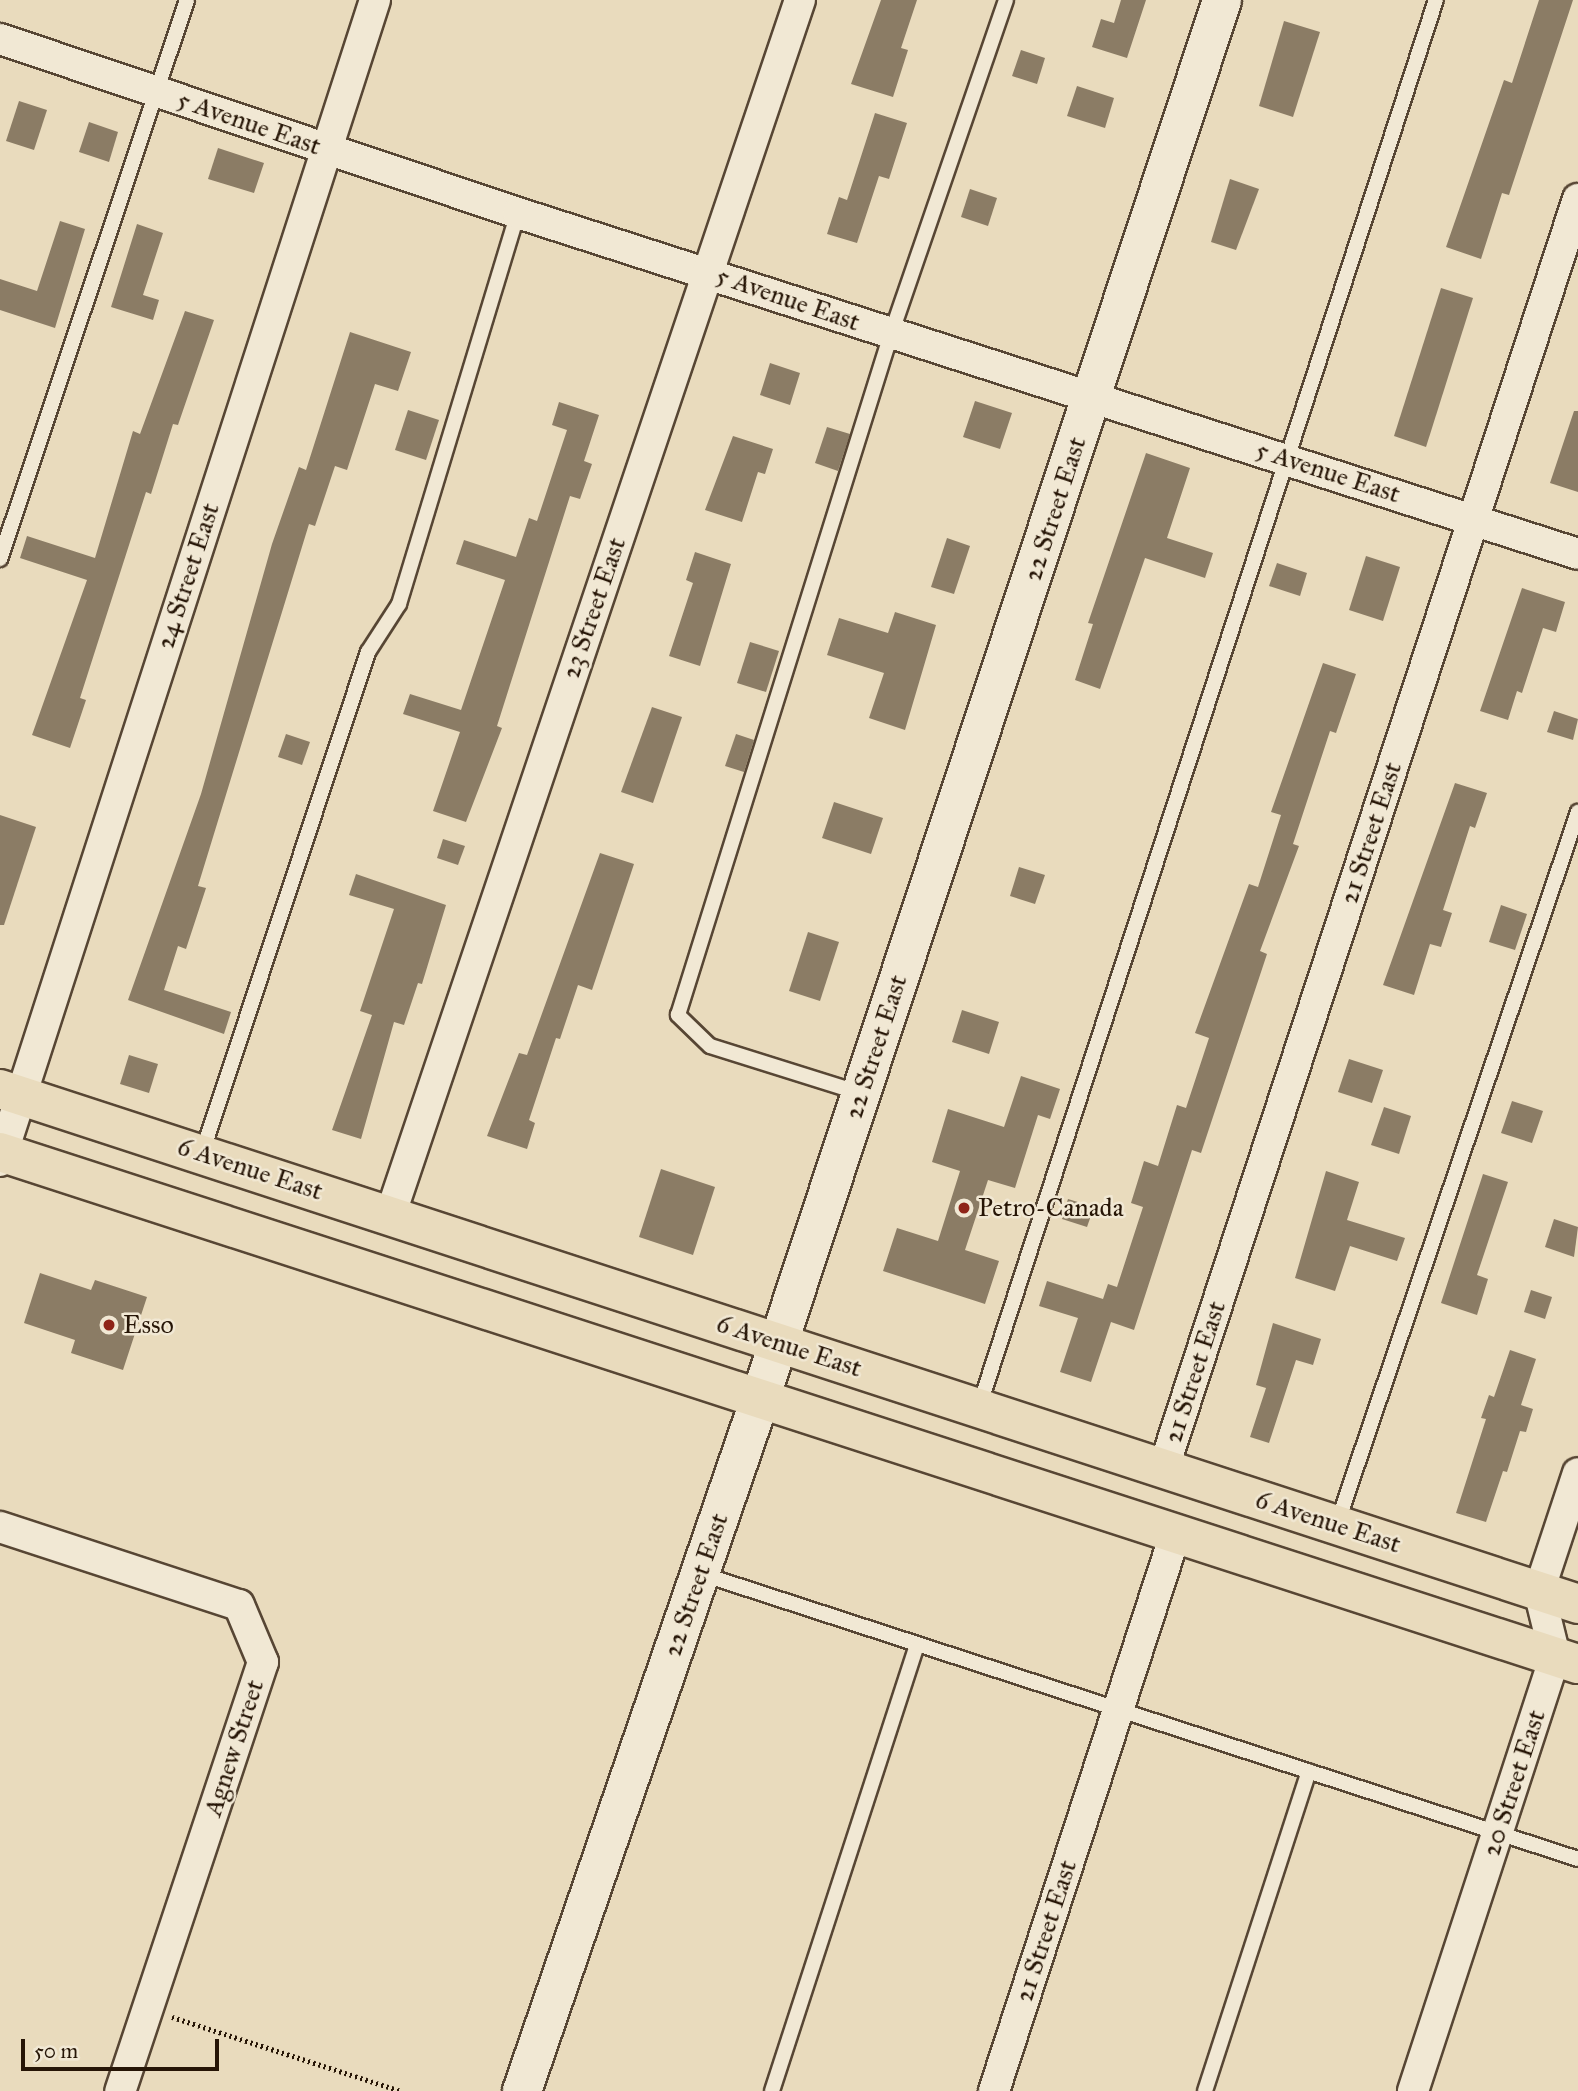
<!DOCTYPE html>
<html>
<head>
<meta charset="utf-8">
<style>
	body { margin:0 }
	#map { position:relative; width:1578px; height:2091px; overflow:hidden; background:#e9dbbd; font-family:"IM FELL Great Primer",serif }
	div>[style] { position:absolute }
	.building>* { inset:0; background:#8b7c65 }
	.path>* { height:4.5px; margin-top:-2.25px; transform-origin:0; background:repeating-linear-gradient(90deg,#261506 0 2px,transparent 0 5.5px) }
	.roads { filter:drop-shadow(2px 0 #574634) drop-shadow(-2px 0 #574634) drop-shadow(0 2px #574634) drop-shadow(0 -2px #574634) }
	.lane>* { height:14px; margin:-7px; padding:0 7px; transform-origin:7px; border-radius:7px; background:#f1e8d4 }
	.street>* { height:30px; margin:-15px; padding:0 15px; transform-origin:15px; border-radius:15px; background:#f1e8d4 }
	.secondary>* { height:38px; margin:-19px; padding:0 19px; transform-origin:19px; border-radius:19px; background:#f1e8d4 }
	.primary>* { height:38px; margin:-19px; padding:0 19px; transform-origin:19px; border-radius:19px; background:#e9dbbd }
	.dots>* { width:19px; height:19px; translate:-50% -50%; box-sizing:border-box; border:4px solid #f1e8d4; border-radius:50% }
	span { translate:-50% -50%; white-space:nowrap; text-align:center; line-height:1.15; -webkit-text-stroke:5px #f1e8d4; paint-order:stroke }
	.street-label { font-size:26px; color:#261506 }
	.poi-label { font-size:26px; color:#261506 }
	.left { translate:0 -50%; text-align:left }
	.scale { position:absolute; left:21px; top:2039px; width:198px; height:32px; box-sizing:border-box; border:4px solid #261506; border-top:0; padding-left:9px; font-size:21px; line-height:24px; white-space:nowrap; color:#261506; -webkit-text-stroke:5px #f1e8d4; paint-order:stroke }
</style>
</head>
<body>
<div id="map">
	<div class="building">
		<i style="clip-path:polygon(881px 0,917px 0,901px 48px,908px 50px,893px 97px,851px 84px)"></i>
		<i style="clip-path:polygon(1121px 0,1146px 0,1127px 58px,1092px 47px,1101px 19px,1114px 23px)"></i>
		<i style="clip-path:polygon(1539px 0,1573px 0,1509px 195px,1502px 193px,1481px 259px,1446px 247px,1504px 80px,1512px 83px)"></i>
		<i style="clip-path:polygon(1284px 21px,1320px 32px,1293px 117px,1259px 106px)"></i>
		<i style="clip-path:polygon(1021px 50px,1045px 58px,1037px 84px,1012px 76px)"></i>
		<i style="clip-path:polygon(1077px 86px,1114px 98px,1105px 128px,1067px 116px)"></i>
		<i style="clip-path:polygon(19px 101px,47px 110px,34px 150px,6px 141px)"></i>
		<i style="clip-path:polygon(875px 113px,907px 123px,889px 179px,879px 176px,857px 243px,827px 234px,839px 197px,847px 200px)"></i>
		<i style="clip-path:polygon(89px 122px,118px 132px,109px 162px,79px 152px)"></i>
		<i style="clip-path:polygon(218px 148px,264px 163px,254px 193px,208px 179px)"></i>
		<i style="clip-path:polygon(1230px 179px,1259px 189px,1236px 250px,1211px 242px)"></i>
		<i style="clip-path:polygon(970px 189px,997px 198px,988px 226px,961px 217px)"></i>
		<i style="clip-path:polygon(60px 221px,85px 229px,55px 328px,0 310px,0 279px,37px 291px)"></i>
		<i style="clip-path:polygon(137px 224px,163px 233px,143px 295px,159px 300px,153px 320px,111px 307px)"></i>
		<i style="clip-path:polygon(1441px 288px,1473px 298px,1426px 447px,1394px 436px)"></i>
		<i style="clip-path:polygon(185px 311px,214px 320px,178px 425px,173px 424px,151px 494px,146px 492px,80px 698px,86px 700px,70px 748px,32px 735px,87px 580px,20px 558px,27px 536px,95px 558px,133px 431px,140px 434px)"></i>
		<i style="clip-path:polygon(350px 332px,411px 352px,398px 391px,375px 384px,347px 470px,335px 466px,315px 526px,309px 524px,198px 886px,206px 888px,186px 949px,178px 946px,164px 990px,231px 1012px,224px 1034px,128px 1000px,201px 794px,272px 544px,299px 467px,306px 470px)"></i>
		<i style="clip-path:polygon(770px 363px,800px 373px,790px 405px,760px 395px)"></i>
		<i style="clip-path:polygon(975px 401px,1012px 413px,1000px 449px,963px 437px)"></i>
		<i style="clip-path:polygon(559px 402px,599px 415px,584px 461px,592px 464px,580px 499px,570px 496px,497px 726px,502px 728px,466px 822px,433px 811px,460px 732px,403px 714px,410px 694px,461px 710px,505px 580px,456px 564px,464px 540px,516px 557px,529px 518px,537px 521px,567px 430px,552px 425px)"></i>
		<i style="clip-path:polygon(408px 410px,439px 420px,426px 460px,395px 450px)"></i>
		<i style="clip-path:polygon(1574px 411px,1578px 411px,1578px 492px,1550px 483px)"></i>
		<i style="clip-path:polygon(827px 427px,850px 434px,838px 471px,815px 463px)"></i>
		<i style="clip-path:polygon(733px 436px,773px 449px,765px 474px,758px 472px,742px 522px,705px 510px)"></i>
		<i style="clip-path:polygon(1146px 453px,1190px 468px,1167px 538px,1213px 553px,1205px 578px,1145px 558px,1100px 689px,1075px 680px,1093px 624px,1088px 623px)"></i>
		<i style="clip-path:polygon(947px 538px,970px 546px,954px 594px,931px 587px)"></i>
		<i style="clip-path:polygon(695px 552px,731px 564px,700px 666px,669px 656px,693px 583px,686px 580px)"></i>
		<i style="clip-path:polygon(1366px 556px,1400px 567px,1383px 621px,1349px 610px)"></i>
		<i style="clip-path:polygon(1277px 563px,1307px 573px,1300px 596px,1269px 586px)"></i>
		<i style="clip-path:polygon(1522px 588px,1565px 602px,1556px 632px,1543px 628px,1522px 693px,1517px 691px,1508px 720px,1480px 711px)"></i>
		<i style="clip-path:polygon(895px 612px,936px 625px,905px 730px,869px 718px,884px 673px,827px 655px,839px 618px,888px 633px)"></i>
		<i style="clip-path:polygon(750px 642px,779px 651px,766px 692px,737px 683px)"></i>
		<i style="clip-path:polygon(1323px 663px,1356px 674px,1336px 733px,1330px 731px,1293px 844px,1299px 846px,1260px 951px,1267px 954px,1201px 1153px,1192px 1150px,1134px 1330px,1111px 1322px,1091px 1382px,1060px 1372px,1078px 1318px,1039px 1306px,1047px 1281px,1103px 1299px,1108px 1284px,1117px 1287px,1143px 1207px,1131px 1203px,1144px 1161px,1158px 1166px,1177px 1105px,1186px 1108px,1209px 1038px,1195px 1033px,1249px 884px,1258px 887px,1281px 815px,1271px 812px)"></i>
		<i style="clip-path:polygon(652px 707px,682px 717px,653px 803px,621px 792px)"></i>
		<i style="clip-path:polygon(1554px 711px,1578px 719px,1573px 740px,1547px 732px)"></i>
		<i style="clip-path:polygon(286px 734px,310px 742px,302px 765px,278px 757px)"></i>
		<i style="clip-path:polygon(736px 734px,754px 740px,744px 772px,725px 766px)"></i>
		<i style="clip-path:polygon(1455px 783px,1487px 793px,1475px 828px,1470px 826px,1443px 910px,1452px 913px,1441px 947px,1430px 944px,1414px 995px,1383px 985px)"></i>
		<i style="clip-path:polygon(834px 802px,883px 818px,871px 854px,822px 838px)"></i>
		<i style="clip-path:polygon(0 815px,36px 827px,4px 925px,0 925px)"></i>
		<i style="clip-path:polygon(443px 839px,465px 846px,458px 865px,437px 858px)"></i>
		<i style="clip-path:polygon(600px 853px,634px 864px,592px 990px,578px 985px,560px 1039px,556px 1038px,529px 1120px,535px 1123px,527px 1149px,487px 1136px,519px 1053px,527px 1055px)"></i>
		<i style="clip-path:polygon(1019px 867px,1045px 875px,1035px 904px,1010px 896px)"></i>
		<i style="clip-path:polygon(356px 874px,446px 905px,422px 984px,418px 983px,404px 1025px,394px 1022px,361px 1139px,332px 1130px,372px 1015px,360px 1011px,394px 909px,349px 895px)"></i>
		<i style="clip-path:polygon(1501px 905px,1527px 914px,1515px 950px,1489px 942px)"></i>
		<i style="clip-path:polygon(808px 932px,839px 942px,820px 1001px,789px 991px)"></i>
		<i style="clip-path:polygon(962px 1010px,999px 1022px,989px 1054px,952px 1042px)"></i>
		<i style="clip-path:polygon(129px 1055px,158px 1064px,149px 1093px,120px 1084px)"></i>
		<i style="clip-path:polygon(1349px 1059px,1383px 1070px,1372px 1103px,1338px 1092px)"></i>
		<i style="clip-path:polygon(1021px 1076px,1060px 1089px,1050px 1119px,1038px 1115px,1015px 1188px,988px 1180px,965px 1250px,999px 1261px,985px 1304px,883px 1271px,897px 1228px,938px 1241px,960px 1171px,932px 1162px,948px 1109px,1004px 1127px)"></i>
		<i style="clip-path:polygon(1512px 1101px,1543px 1111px,1532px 1143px,1501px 1133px)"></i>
		<i style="clip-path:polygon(1384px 1107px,1411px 1116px,1399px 1154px,1371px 1145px)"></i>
		<i style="clip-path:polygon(661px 1169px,715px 1187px,693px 1255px,639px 1237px)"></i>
		<i style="clip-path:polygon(1326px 1171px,1359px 1182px,1347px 1220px,1405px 1238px,1397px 1261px,1350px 1246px,1335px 1291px,1295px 1278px)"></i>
		<i style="clip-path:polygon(1483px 1174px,1508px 1182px,1477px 1275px,1488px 1279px,1477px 1315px,1441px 1303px)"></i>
		<i style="clip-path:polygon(1068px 1199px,1094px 1207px,1087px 1227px,1062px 1219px)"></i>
		<i style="clip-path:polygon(1554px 1219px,1578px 1227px,1574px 1257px,1545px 1247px)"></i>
		<i style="clip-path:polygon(40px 1273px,91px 1290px,95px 1280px,147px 1297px,123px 1370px,71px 1353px,75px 1340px,24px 1323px)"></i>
		<i style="clip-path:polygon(1531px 1290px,1552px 1297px,1545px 1319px,1524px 1312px)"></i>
		<i style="clip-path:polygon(1273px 1323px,1321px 1339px,1313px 1365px,1296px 1360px,1269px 1443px,1250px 1437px,1266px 1388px,1256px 1385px)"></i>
		<i style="clip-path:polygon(1510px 1350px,1536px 1359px,1521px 1405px,1533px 1409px,1526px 1432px,1520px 1431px,1507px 1472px,1503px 1471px,1486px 1522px,1456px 1513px,1486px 1419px,1481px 1418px,1489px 1395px,1494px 1397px)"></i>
	</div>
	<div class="path">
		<i style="left:172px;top:2017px;width:241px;rotate:17.9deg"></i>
	</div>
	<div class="roads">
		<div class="lane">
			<i style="left:0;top:559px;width:589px;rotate:-71.5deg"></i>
			<i style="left:860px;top:1093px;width:157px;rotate:-162.6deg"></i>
			<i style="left:710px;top:1046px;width:45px;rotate:-135.9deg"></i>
			<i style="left:678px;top:1015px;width:714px;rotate:-72.63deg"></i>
			<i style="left:891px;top:334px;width:353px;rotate:-71deg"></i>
			<i style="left:202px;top:1153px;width:528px;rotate:-71.67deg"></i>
			<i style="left:368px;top:652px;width:57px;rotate:-57.1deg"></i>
			<i style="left:399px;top:604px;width:409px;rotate:-73.1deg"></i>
			<i style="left:979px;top:1407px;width:1479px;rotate:-72.01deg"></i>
			<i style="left:1337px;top:1524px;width:752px;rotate:-71.3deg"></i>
			<i style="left:702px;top:1574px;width:921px;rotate:18.02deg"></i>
			<i style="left:772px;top:2091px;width:469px;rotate:-72deg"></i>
			<i style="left:1205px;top:2091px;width:336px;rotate:-72deg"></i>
		</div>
		<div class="street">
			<i style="left:0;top:39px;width:546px;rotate:18.57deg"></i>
			<i style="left:518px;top:213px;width:1113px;rotate:17.83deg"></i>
			<i style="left:0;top:1161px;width:1220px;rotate:-72.1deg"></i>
			<i style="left:390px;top:1216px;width:1283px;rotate:-71.37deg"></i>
			<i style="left:1164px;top:1467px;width:1334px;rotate:-71.92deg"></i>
			<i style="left:0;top:1527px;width:251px;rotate:18.1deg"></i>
			<i style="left:239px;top:1605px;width:62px;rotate:67.2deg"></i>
			<i style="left:263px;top:1662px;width:452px;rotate:108.4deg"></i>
			<i style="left:994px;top:2091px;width:588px;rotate:-71.97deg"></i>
			<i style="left:1413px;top:2091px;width:458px;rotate:-71.9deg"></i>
			<i style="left:1555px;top:1656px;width:67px;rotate:-103.8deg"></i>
			<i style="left:1539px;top:1591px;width:124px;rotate:-71.7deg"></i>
		</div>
		<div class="secondary">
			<i style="left:522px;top:2091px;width:732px;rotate:-71.02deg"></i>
			<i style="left:760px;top:1399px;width:1473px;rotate:-71.72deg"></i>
		</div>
		<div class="primary">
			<i style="left:0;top:1089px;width:1660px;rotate:18.07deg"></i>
			<i style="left:0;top:1152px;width:1659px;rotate:17.98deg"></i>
		</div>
	</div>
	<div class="dots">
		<i style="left:964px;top:1208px;background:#8f2418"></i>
		<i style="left:109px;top:1325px;background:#8f2418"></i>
	</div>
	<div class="street-label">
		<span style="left:249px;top:123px;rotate:19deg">5 Avenue East</span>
		<span style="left:788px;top:299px;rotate:19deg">5 Avenue East</span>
		<span style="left:1328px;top:472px;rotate:18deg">5 Avenue East</span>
		<span style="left:1055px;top:509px;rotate:-72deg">22 Street East</span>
		<span style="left:188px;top:576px;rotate:-72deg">24 Street East</span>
		<span style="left:594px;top:608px;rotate:-71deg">23 Street East</span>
		<span style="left:1371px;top:833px;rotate:-72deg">21 Street East</span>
		<span style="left:876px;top:1047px;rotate:-72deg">22 Street East</span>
		<span style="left:250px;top:1169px;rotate:18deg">6 Avenue East</span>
		<span style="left:789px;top:1346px;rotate:18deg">6 Avenue East</span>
		<span style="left:1195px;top:1372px;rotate:-72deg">21 Street East</span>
		<span style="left:1328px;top:1522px;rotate:18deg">6 Avenue East</span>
		<span style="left:696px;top:1585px;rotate:-71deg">22 Street East</span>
		<span style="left:234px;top:1748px;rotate:-72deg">Agnew Street</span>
		<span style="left:1514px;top:1783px;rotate:-72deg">20 Street East</span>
		<span style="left:1046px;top:1931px;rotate:-72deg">21 Street East</span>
	</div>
	<div class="poi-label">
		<span class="left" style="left:978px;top:1208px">Petro-Canada</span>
		<span class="left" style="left:123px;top:1325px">Esso</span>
	</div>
	<div class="scale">50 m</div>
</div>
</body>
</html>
